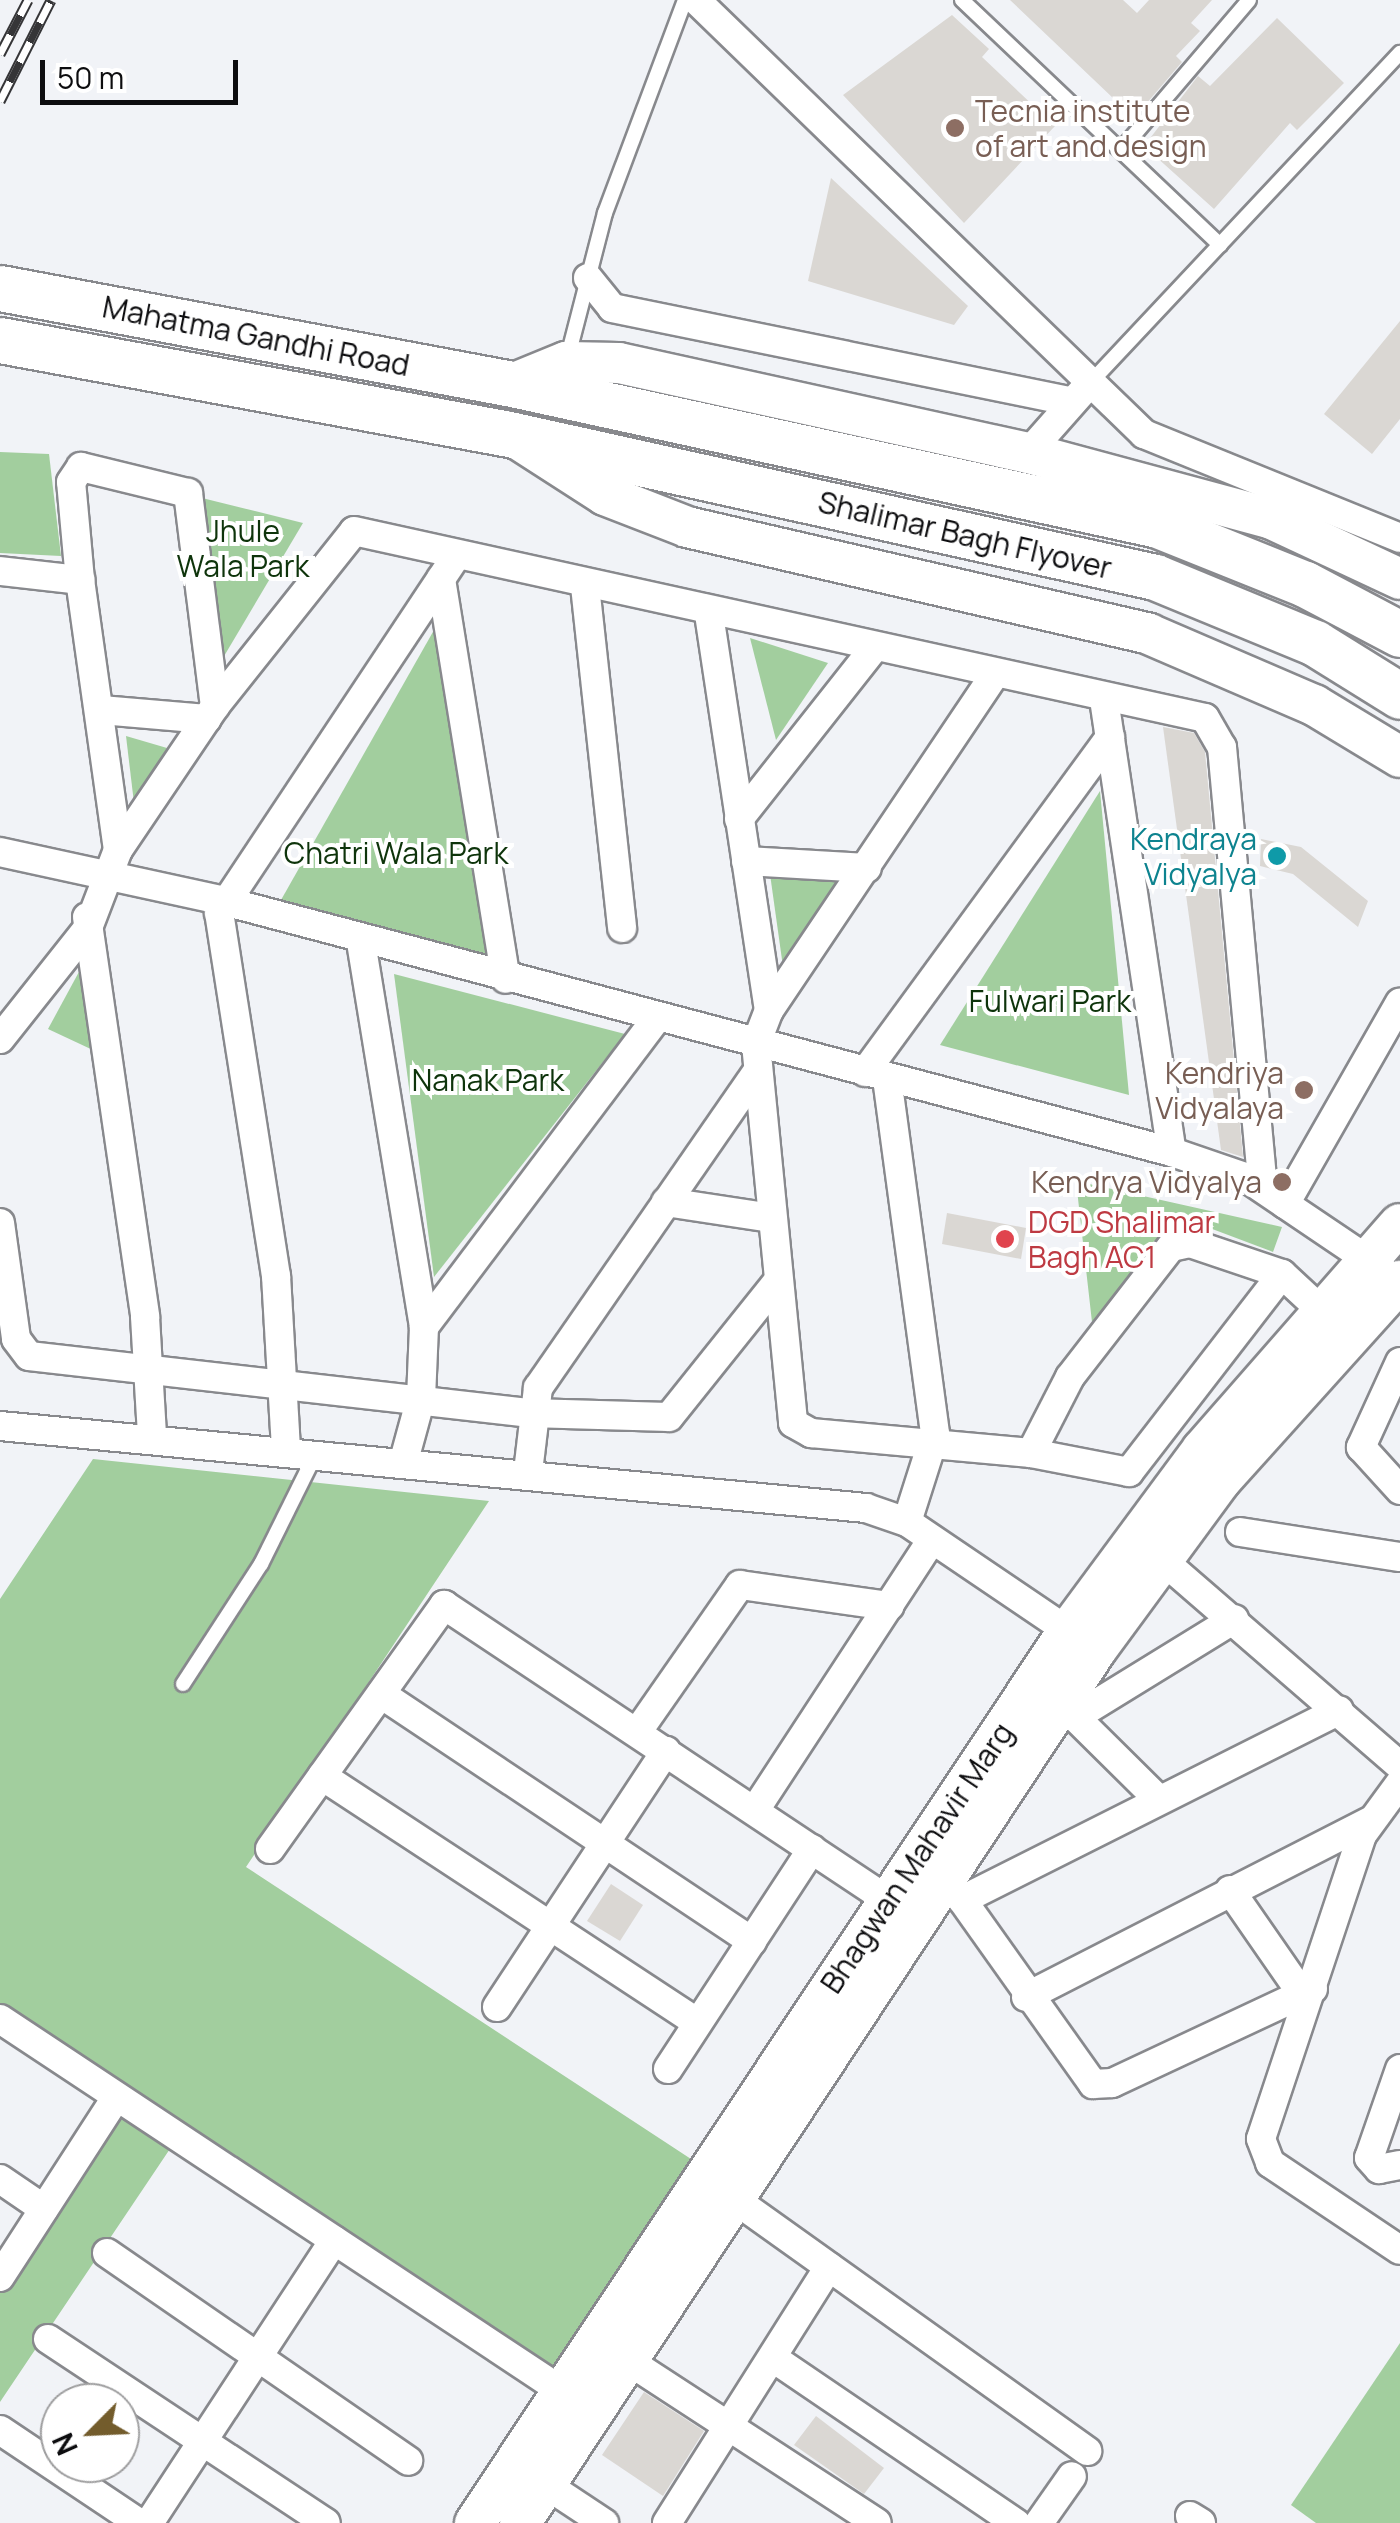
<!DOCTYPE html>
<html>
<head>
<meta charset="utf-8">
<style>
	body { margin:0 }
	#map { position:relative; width:1400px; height:2523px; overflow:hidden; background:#f1f3f7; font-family:Manrope,sans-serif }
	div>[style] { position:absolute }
	.green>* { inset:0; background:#a2ce9e }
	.building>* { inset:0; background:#dad7d3 }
	.roads { filter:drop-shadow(2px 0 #88898d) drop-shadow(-2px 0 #88898d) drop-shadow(0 2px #88898d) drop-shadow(0 -2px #88898d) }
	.lane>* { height:14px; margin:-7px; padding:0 7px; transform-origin:7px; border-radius:7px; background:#fff }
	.street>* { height:28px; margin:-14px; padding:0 14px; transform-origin:14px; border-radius:14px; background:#fff }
	.secondary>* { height:40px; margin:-20px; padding:0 20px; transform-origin:20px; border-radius:20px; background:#fff }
	.primary>* { height:45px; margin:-22.5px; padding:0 22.5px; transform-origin:22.5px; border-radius:22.5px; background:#fff }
	.rail>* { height:11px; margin-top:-5.5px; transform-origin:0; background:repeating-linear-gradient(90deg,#fff 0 22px,#353537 0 44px); box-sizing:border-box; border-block:2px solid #353537 }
	.dots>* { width:28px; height:28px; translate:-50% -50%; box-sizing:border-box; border:5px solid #fff; border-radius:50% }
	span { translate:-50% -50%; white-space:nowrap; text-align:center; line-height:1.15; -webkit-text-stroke:8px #fff; paint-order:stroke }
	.education-label { font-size:30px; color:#785e54 }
	.left { translate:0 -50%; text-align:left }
	.right { translate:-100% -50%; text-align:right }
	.street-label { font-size:30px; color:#0d0d0f }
	.park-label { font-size:30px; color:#0e340b }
	.culture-label { font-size:30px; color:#0d838f }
	.health-label { font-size:30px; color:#be3a42 }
	.north { position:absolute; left:40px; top:2383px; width:100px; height:100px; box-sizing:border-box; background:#fff; border:2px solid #9e9e9f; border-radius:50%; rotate:246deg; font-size:28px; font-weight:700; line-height:40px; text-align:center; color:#0d0d0f }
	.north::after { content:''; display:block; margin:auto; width:35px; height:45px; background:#735c2c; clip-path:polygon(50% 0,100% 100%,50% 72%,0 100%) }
	.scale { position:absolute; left:40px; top:60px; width:198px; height:45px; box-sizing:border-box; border:5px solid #0d0d0f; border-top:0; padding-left:12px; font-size:30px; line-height:35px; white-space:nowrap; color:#0d0d0f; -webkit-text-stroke:8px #fff; paint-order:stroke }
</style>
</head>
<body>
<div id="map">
	<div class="green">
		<i style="clip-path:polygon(0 452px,49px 454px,61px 556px,0 553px)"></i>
		<i style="clip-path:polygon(198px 497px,303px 523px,217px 668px)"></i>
		<i style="clip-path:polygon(438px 623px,488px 955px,281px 900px)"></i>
		<i style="clip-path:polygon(750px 638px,828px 663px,776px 740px)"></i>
		<i style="clip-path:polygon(126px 736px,167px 748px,134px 803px)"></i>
		<i style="clip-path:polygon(1100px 791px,1129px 1095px,940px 1045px)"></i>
		<i style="clip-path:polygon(769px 867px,840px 882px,784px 974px)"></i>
		<i style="clip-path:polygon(80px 970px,95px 1051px,48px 1029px)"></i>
		<i style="clip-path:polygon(394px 974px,625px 1034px,434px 1277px)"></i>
		<i style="clip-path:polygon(1076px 1181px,1282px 1227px,1273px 1252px,1183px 1218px,1092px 1322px)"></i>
		<i style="clip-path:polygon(93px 1459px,489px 1501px,246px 1867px,691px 2159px,549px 2373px,186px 2125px,0 2402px,0 2290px,131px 2092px,0 2004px,0 1599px)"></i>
		<i style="clip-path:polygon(1400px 2343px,1400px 2523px,1316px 2523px,1291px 2505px)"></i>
	</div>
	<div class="building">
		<i style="clip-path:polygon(1010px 0,1123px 0,1137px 13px,1149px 0,1212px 0,1191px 23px,1200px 31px,1176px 56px,1182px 62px,1134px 118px)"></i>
		<i style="clip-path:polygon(952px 15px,989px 49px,982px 57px,1055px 126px,964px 223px,843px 95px)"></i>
		<i style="clip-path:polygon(1277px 18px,1344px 83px,1297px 130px,1290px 123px,1214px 209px,1144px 146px,1198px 76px,1210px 86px)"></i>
		<i style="clip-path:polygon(831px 178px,968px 306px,954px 325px,808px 281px)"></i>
		<i style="clip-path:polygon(1400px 321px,1400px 419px,1372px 454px,1324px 414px)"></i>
		<i style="clip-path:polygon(1163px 727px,1194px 733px,1205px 752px,1243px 1157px,1221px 1150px)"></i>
		<i style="clip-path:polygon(1261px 839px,1301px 847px,1368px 901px,1358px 927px,1293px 874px,1260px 866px)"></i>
		<i style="clip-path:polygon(947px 1213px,1026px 1228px,1021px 1259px,942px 1244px)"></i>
		<i style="clip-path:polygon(611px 1884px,643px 1905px,620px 1941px,587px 1921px)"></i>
		<i style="clip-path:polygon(644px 2392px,704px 2431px,663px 2496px,602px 2455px)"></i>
		<i style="clip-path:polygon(816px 2416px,884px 2468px,864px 2494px,794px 2445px)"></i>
	</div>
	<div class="roads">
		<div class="lane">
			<i style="left:962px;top:0;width:356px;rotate:43.5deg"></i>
			<i style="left:1121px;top:150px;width:197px;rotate:-49.5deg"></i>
			<i style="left:567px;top:360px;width:152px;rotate:-75.5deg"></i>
			<i style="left:605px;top:213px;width:228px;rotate:-69.4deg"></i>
			<i style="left:1090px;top:383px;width:453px;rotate:-46.8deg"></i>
			<i style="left:183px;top:1684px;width:143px;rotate:-57deg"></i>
			<i style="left:261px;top:1564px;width:124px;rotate:-63.6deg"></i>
		</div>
		<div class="street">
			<i style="left:696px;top:0;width:624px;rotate:44.09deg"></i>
			<i style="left:1144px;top:434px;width:276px;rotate:22.1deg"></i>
			<i style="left:588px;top:278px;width:38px;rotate:51deg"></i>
			<i style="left:612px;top:308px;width:470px;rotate:11.5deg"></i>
			<i style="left:1028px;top:453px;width:81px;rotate:-48.5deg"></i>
			<i style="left:0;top:571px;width:81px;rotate:6.4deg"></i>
			<i style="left:441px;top:579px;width:405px;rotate:80.8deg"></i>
			<i style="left:585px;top:586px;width:344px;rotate:83.8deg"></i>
			<i style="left:709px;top:614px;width:401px;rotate:81.4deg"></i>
			<i style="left:995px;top:674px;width:405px;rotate:123.9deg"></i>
			<i style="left:769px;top:1010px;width:36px;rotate:111deg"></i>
			<i style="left:756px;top:1044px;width:381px;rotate:84.4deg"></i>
			<i style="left:793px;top:1423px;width:21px;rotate:29deg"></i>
			<i style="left:811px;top:1433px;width:221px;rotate:5.2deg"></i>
			<i style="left:1031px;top:1453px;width:100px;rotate:11deg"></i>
			<i style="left:1129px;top:1472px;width:250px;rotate:-52.3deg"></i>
			<i style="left:1104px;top:699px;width:458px;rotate:81.5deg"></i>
			<i style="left:101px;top:710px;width:106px;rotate:4.9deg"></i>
			<i style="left:739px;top:819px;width:218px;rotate:-51.7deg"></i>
			<i style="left:118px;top:850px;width:174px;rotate:-56deg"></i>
			<i style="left:215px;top:706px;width:223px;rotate:-51.5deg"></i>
			<i style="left:354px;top:531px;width:871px;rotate:12.39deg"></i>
			<i style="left:1205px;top:718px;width:34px;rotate:60deg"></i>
			<i style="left:1222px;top:747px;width:443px;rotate:84.7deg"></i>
			<i style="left:0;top:852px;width:229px;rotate:12.3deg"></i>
			<i style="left:224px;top:901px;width:981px;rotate:14.83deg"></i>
			<i style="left:1172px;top:1152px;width:77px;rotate:18.9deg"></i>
			<i style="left:1245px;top:1177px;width:166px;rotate:34deg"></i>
			<i style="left:746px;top:861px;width:121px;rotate:3.3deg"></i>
			<i style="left:87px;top:917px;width:404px;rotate:81.7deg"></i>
			<i style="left:145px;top:1317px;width:119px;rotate:86.6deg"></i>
			<i style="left:361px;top:942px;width:390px;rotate:80.7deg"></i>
			<i style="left:424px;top:1327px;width:71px;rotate:92.4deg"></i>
			<i style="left:421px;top:1398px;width:64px;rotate:105.3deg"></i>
			<i style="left:0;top:1039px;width:142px;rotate:-51.6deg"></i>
			<i style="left:88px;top:928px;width:84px;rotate:-69deg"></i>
			<i style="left:118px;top:850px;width:273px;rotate:-98deg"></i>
			<i style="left:80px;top:580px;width:98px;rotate:-95.2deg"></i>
			<i style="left:71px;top:482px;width:18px;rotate:-56deg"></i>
			<i style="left:81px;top:467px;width:110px;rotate:13.7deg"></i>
			<i style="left:188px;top:493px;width:215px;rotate:82.8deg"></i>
			<i style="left:865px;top:1072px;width:415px;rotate:-53.8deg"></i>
			<i style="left:887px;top:1078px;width:359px;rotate:82.3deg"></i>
			<i style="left:935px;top:1434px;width:92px;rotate:107.7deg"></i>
			<i style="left:666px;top:1202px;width:107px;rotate:8.6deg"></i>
			<i style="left:1285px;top:1204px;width:232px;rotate:-60.3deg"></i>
			<i style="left:0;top:1223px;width:117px;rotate:82.1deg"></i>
			<i style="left:16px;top:1339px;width:21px;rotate:53deg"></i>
			<i style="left:29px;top:1356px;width:503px;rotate:6.5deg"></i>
			<i style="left:529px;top:1413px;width:140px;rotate:1.6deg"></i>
			<i style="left:669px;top:1417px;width:173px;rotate:-51.3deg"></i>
			<i style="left:424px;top:1327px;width:387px;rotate:-53deg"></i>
			<i style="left:1400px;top:1362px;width:94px;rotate:114.6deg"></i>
			<i style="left:1361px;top:1447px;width:58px;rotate:47.8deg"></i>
			<i style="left:0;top:1426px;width:870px;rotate:5.41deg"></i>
			<i style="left:866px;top:1508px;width:43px;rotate:18.9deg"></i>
			<i style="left:907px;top:1522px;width:210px;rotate:34.1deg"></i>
			<i style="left:286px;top:1449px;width:173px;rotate:-93.3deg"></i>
			<i style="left:276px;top:1276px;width:367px;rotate:-98.9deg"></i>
			<i style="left:219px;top:913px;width:429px;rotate:-56.4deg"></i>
			<i style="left:1031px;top:1453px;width:85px;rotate:-62.8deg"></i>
			<i style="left:1070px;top:1377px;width:165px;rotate:-52.2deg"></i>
			<i style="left:1171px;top:1247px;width:19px;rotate:-12deg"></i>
			<i style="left:1190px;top:1243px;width:97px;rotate:18.6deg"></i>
			<i style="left:1282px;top:1274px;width:54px;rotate:42.8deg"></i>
			<i style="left:528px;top:1472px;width:85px;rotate:-83.2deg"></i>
			<i style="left:538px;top:1388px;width:383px;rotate:-55.3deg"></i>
			<i style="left:1240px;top:1532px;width:162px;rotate:8.9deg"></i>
			<i style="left:1152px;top:1551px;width:328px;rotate:40.9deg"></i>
			<i style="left:381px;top:1694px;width:446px;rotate:33.7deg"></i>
			<i style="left:638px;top:1731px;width:178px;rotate:-55.1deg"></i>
			<i style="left:740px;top:1585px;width:151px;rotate:8deg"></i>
			<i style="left:322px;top:1776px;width:448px;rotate:33.3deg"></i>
			<i style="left:1400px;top:1783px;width:64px;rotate:126.2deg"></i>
			<i style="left:1362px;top:1835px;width:320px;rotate:108.4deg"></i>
			<i style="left:1261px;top:2139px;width:26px;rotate:69deg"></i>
			<i style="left:1270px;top:2163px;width:156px;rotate:33.8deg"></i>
			<i style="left:1158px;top:1799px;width:117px;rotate:-135.3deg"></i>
			<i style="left:1075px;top:1717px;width:187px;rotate:-31.6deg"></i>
			<i style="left:755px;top:1810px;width:323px;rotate:-56.8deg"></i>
			<i style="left:270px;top:1849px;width:300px;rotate:-54.5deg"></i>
			<i style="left:444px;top:1605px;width:552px;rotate:33.63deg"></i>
			<i style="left:1230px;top:1890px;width:126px;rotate:55.3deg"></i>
			<i style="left:1313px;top:1989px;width:222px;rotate:154.9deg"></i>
			<i style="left:1112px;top:2083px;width:19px;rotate:177deg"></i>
			<i style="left:1093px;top:2084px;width:226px;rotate:-125.4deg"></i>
			<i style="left:962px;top:1900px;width:422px;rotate:-26.7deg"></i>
			<i style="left:1026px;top:1997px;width:386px;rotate:-27.1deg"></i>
			<i style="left:497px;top:2007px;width:307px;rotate:-56.6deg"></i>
			<i style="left:0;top:2019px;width:674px;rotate:33.5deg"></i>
			<i style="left:668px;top:2069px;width:263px;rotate:-56.8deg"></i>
			<i style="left:1400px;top:2069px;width:94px;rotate:109.2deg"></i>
			<i style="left:1369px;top:2158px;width:15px;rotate:48deg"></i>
			<i style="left:1379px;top:2169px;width:21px;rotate:-11deg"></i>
			<i style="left:0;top:2179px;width:53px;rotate:34.3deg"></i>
			<i style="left:734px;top:2199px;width:434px;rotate:35.5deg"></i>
			<i style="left:107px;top:2253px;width:366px;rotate:34.6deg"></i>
			<i style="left:0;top:2277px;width:213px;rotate:-57.1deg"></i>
			<i style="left:48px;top:2339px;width:333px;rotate:33.5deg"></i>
			<i style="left:773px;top:2358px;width:294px;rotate:34.2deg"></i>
			<i style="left:627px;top:2360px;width:298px;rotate:33.1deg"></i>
			<i style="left:0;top:2430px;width:167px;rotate:33.8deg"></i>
			<i style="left:545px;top:2484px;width:71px;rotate:33.5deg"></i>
			<i style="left:1190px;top:2516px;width:13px;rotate:32deg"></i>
			<i style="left:149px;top:2523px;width:338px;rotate:-56.8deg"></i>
			<i style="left:667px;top:2523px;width:303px;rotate:-57.7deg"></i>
			<i style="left:1039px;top:2523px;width:57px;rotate:-54.9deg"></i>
		</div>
		<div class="secondary">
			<i style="left:512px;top:384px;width:58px;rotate:-22.2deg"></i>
			<i style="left:566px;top:362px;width:53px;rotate:1.1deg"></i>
			<i style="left:619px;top:363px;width:419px;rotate:12.4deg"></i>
			<i style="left:1028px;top:453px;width:253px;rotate:15.1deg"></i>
			<i style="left:1272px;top:519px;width:141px;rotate:25.1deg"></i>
			<i style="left:518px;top:439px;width:103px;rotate:32.8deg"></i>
			<i style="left:605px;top:495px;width:88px;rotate:21.3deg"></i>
			<i style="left:687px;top:527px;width:474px;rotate:13deg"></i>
			<i style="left:1149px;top:634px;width:180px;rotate:23.3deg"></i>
			<i style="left:1314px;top:705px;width:100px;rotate:31.2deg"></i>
			<i style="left:475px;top:2523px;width:1071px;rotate:-56.38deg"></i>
			<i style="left:1068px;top:1631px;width:225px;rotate:-53.5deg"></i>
			<i style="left:1202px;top:1450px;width:300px;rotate:-48.8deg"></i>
			<i style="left:520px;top:2523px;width:1046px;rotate:-56.58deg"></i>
			<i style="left:1096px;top:1650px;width:211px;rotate:-53.7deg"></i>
			<i style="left:1221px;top:1480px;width:268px;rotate:-48deg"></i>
		</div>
		<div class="primary">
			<i style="left:0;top:288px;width:521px;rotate:10.62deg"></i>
			<i style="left:512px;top:384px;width:661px;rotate:12.31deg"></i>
			<i style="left:1158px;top:525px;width:158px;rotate:21.9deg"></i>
			<i style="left:1305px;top:584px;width:107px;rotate:27.8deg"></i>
			<i style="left:0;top:340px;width:518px;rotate:10.46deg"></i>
			<i style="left:509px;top:434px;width:662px;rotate:12.48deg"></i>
			<i style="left:1155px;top:577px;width:173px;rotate:22.4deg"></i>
			<i style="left:1315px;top:643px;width:100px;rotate:31.9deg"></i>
		</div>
	</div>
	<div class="rail">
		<i style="left:0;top:54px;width:61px;rotate:-62.6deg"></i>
		<i style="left:0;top:101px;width:113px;rotate:-63.2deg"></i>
	</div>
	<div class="dots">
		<i style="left:955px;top:128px;background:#8d6e63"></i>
		<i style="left:1277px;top:856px;background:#0f9aa8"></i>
		<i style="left:1304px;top:1090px;background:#8d6e63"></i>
		<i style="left:1282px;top:1182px;background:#8d6e63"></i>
		<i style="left:1005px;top:1239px;background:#e0444e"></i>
	</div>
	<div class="education-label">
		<span class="left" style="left:975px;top:128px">Tecnia institute<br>of art and design</span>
		<span class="right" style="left:1284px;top:1090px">Kendriya<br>Vidyalaya</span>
		<span class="right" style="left:1262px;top:1182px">Kendrya Vidyalya</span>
	</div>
	<div class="street-label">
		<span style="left:256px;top:336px;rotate:11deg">Mahatma Gandhi Road</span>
		<span style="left:965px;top:535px;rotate:13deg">Shalimar Bagh Flyover</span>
		<span style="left:917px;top:1858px;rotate:-56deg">Bhagwan Mahavir Marg</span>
	</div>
	<div class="park-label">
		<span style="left:243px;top:548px">Jhule<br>Wala Park</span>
		<span style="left:396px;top:853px">Chatri Wala Park</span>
		<span style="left:1050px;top:1001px">Fulwari Park</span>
		<span style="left:488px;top:1080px">Nanak Park</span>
	</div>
	<div class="culture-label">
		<span class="right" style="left:1257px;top:856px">Kendraya<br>Vidyalya</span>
	</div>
	<div class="health-label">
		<span class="left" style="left:1028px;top:1239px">DGD Shalimar<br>Bagh AC1</span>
	</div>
	<div class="north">N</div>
	<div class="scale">50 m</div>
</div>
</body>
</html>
